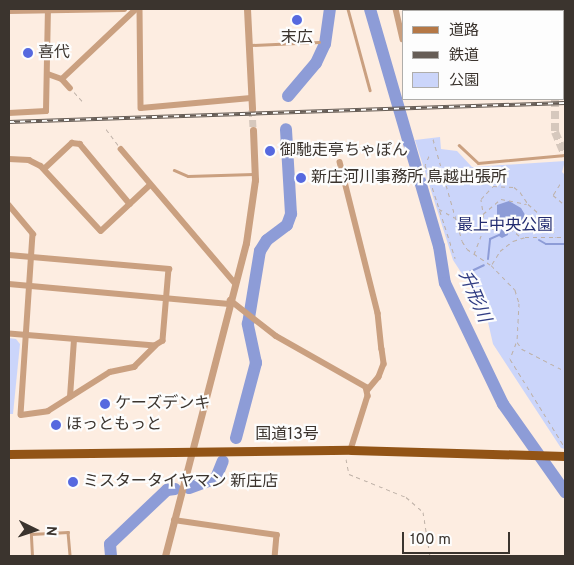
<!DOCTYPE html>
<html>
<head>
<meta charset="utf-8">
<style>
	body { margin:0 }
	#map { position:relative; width:574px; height:565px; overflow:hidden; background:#fdede1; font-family:Overpass,"Noto Sans JP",sans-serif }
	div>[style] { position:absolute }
	.green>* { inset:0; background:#cbd5fa }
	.water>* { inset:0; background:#8d9cd7 }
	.stream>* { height:2px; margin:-1px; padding:0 1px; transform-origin:1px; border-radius:1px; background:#8d9cd7 }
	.river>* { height:12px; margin:-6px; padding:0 6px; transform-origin:6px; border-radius:6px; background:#8d9cd7 }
	.tertiary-tunnel>* { height:7px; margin-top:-3.5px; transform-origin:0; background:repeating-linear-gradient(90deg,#d6c8bd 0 7px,transparent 0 10.5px) }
	.secondary-tunnel>* { height:8px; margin-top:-4px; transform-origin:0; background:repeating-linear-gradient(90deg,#d6c8bd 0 8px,transparent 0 12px) }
	.path>* { height:1px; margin-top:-0.5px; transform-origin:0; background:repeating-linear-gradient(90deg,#bdb0a6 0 4px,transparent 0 8px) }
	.service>* { height:2.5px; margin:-1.25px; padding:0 1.25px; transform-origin:1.25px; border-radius:1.25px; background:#caa080 }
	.minor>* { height:5.5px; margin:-2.75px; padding:0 2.75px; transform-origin:2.75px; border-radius:2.75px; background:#caa080 }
	.tertiary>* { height:7px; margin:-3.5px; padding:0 3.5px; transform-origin:3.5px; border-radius:3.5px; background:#caa080 }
	.secondary>* { height:8px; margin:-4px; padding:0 4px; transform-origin:4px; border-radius:4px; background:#b57846 }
	.trunk>* { height:9px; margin:-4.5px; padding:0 4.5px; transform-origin:4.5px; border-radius:4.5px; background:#925416 }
	.rail>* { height:4px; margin-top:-2px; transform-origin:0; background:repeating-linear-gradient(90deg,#fdfdfd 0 5.5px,#665d56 0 11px); box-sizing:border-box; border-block:1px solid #665d56 }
	.dots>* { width:14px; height:14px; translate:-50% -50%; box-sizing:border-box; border:2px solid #fdfdfd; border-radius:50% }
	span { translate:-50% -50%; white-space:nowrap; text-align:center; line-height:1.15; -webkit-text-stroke:4.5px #fdfdfd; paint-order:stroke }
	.poi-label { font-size:16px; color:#3b342e }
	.left { translate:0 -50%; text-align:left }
	.park-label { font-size:16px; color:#232c70 }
	.street-label { font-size:16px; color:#3b342e }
	.water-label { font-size:18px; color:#313d83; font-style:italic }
	.frame { position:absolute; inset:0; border:10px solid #3b342e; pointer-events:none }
	.legend { position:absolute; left:402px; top:10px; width:162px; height:90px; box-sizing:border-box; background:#fdfdfd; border:1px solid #afadaa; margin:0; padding:6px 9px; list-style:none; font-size:15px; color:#3b342e }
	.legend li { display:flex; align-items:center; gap:10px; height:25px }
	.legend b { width:25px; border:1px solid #afadaa }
	.north { position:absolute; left:10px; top:505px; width:50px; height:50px; -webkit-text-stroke:4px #fdfdfd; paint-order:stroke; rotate:94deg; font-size:14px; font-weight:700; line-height:20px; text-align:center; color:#3b342e }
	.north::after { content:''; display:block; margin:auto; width:18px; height:22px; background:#3b342e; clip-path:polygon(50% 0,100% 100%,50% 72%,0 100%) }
	.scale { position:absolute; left:402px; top:532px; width:108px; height:22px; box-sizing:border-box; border:2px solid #3b342e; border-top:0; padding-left:6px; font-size:15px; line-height:18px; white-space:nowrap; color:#3b342e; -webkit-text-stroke:4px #fdfdfd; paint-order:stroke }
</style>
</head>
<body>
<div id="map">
	<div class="green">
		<i style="clip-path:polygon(440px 137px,441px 149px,457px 151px,472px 167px,565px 161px,562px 172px,565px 175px,565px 449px,561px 448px,493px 344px,485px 309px,453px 260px,415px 140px)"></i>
		<i style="clip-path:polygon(9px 338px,16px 339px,20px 344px,13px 414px,10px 414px)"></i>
	</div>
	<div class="water">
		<i style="clip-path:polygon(509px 201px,521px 208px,530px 223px,528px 226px,509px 223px,508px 235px,502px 238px,499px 236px,503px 224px,497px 215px,497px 205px)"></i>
	</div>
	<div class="stream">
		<i style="left:528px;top:225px;width:10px;rotate:53deg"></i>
		<i style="left:539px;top:240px;width:8px;rotate:30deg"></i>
		<i style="left:546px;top:244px;width:19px"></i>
		<i style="left:488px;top:259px;width:20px;rotate:-84deg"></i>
		<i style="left:490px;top:239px;width:12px;rotate:-24deg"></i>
		<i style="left:463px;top:275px;width:23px;rotate:-25deg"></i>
	</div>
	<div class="river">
		<i style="left:370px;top:9px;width:247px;rotate:73.8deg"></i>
		<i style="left:439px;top:246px;width:37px;rotate:81deg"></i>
		<i style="left:445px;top:283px;width:134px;rotate:64.4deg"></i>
		<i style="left:503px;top:404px;width:108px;rotate:54.8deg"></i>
		<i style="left:288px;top:96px;width:43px;rotate:-49.7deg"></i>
		<i style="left:316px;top:63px;width:21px;rotate:-65deg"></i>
		<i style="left:325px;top:44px;width:35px;rotate:-82deg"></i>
		<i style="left:236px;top:438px;width:78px;rotate:-75.1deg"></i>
		<i style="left:256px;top:363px;width:40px;rotate:-102deg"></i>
		<i style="left:248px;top:324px;width:74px;rotate:-80.7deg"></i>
		<i style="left:260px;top:251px;width:13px;rotate:-58deg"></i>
		<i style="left:267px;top:240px;width:25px;rotate:-37deg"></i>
		<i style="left:287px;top:225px;width:12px;rotate:-70deg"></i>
		<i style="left:291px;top:214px;width:85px;rotate:-93.4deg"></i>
		<i style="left:189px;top:488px;width:29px;rotate:-20deg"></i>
		<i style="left:216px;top:478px;width:18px;rotate:-68deg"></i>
		<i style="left:111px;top:556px;width:12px;rotate:-95deg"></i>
		<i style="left:110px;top:544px;width:79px;rotate:-43.5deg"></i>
		<i style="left:167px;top:490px;width:8px;rotate:-7deg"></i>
	</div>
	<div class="tertiary-tunnel">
		<i style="left:252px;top:109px;width:21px;rotate:87deg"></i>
	</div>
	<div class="secondary-tunnel">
		<i style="left:555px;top:99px;width:33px;rotate:90deg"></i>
		<i style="left:555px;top:132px;width:26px;rotate:67deg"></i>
	</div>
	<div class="path">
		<i style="left:74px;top:92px;width:12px;rotate:48deg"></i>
		<i style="left:106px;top:129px;width:20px;rotate:53deg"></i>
		<i style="left:433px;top:139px;width:106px;rotate:74.1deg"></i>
		<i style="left:462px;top:241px;width:9px;rotate:58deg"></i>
		<i style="left:467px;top:249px;width:29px;rotate:34deg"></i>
		<i style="left:491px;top:265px;width:35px;rotate:46deg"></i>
		<i style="left:515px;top:290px;width:14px;rotate:73deg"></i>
		<i style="left:519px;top:303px;width:39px;rotate:93deg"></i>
		<i style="left:517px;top:342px;width:9px;rotate:54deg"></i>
		<i style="left:522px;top:349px;width:48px;rotate:27.1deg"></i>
		<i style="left:429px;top:156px;width:10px;rotate:114deg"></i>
		<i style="left:425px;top:165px;width:98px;rotate:72.1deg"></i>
		<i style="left:560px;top:184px;width:13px;rotate:122deg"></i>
		<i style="left:553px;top:195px;width:16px;rotate:40deg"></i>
		<i style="left:439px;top:209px;width:18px;rotate:29deg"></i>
		<i style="left:483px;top:214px;width:23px;rotate:-40deg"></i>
		<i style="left:501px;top:199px;width:26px;rotate:11deg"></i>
		<i style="left:485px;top:232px;width:16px;rotate:-22deg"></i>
		<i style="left:500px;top:226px;width:10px;rotate:11deg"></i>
		<i style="left:510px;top:228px;width:16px;rotate:40deg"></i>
		<i style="left:474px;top:254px;width:31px;rotate:-69deg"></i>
		<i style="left:485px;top:225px;width:26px;rotate:-99deg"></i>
		<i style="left:481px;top:199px;width:18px;rotate:-47deg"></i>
		<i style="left:493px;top:186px;width:21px;rotate:3deg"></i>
		<i style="left:514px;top:187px;width:8px;rotate:40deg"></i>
		<i style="left:520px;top:192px;width:14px;rotate:56deg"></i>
		<i style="left:528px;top:204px;width:28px;rotate:41deg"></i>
		<i style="left:549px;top:222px;width:17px;rotate:65deg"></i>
		<i style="left:492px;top:264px;width:15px;rotate:-58deg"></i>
		<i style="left:500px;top:251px;width:16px;rotate:-38deg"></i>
		<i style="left:513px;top:241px;width:13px;rotate:-18deg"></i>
		<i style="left:525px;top:237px;width:40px"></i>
		<i style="left:516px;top:343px;width:17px;rotate:111deg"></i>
		<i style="left:510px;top:359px;width:102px;rotate:58.2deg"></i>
		<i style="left:346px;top:459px;width:15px;rotate:79deg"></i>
		<i style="left:349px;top:474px;width:61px;rotate:22deg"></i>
		<i style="left:406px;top:497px;width:23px;rotate:41deg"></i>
		<i style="left:423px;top:512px;width:45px;rotate:81deg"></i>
	</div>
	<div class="service">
		<i style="left:348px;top:9px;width:84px;rotate:74.8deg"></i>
		<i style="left:251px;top:45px;width:68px;rotate:-2.5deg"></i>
		<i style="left:459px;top:145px;width:26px;rotate:43deg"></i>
		<i style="left:478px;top:163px;width:87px;rotate:-5.3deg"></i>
		<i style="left:174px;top:170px;width:15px;rotate:23deg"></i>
		<i style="left:188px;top:176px;width:65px;rotate:-1.8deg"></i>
		<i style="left:32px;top:556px;width:22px;rotate:-93deg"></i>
		<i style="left:31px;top:534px;width:37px;rotate:-3deg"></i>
		<i style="left:68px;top:532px;width:24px;rotate:85deg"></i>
	</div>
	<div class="minor">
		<i style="left:140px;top:9px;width:99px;rotate:89.4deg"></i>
		<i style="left:141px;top:108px;width:110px;rotate:-5.2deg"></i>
		<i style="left:396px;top:9px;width:31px;rotate:77deg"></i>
		<i style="left:420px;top:9px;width:2px;rotate:63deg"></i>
		<i style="left:9px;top:11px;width:115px;rotate:-1deg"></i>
		<i style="left:541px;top:11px;width:2px;rotate:-90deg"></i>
		<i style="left:48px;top:74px;width:15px;rotate:20deg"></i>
		<i style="left:62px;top:79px;width:12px;rotate:48deg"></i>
		<i style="left:62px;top:79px;width:102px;rotate:-43.4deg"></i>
		<i style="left:9px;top:113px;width:37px;rotate:-3deg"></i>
		<i style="left:46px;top:111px;width:102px;rotate:-88.9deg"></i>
		<i style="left:121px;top:149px;width:176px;rotate:49.6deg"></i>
		<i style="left:9px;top:159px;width:20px;rotate:3deg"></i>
		<i style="left:29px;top:160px;width:13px;rotate:27deg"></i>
		<i style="left:41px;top:166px;width:88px;rotate:47.3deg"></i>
		<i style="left:101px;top:231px;width:67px;rotate:-43.2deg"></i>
		<i style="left:340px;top:162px;width:156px;rotate:75.9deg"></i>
		<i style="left:378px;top:313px;width:36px;rotate:84deg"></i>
		<i style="left:382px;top:349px;width:15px;rotate:82deg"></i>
		<i style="left:384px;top:364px;width:14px;rotate:111deg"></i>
		<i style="left:379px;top:377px;width:17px;rotate:130deg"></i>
		<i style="left:44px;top:169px;width:38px;rotate:-43deg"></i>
		<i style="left:72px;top:143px;width:8px;rotate:7deg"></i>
		<i style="left:80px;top:144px;width:78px;rotate:50.2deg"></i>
		<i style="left:9px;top:205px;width:38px;rotate:50deg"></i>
		<i style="left:33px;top:234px;width:181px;rotate:93.8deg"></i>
		<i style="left:21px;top:415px;width:27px;rotate:-8deg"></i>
		<i style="left:48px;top:411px;width:73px;rotate:-32.2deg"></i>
		<i style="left:110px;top:372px;width:25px;rotate:-12deg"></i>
		<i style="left:134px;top:367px;width:30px;rotate:-45deg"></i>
		<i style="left:9px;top:255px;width:161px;rotate:5deg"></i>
		<i style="left:169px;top:269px;width:72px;rotate:94.8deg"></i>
		<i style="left:163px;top:341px;width:9px;rotate:148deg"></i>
		<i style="left:155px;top:346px;width:146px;rotate:-175.3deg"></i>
		<i style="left:9px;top:284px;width:221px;rotate:5.2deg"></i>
		<i style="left:230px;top:300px;width:58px;rotate:38deg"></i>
		<i style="left:276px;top:336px;width:103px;rotate:29.5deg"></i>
		<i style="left:366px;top:387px;width:9px;rotate:77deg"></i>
		<i style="left:368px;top:396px;width:57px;rotate:107.5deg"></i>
		<i style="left:70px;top:397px;width:57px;rotate:-86deg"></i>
		<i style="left:174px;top:520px;width:104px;rotate:8.3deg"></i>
		<i style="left:277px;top:535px;width:21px;rotate:95deg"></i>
	</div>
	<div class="tertiary">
		<i style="left:247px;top:9px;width:100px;rotate:87.1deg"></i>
		<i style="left:165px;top:556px;width:323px;rotate:-75.5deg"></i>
		<i style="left:246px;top:243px;width:64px;rotate:-81.9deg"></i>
		<i style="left:255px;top:180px;width:50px;rotate:-92.3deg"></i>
	</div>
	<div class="secondary">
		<i style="left:556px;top:11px;width:2px;rotate:-90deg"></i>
	</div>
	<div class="trunk">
		<i style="left:9px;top:454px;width:342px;rotate:-0.7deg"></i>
		<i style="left:351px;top:450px;width:214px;rotate:1.6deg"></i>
	</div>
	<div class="rail">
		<i style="left:9px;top:122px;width:556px;rotate:-1.96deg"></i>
	</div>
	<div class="dots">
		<i style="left:297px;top:20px;background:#5669df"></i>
		<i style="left:28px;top:53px;background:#5669df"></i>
		<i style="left:270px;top:151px;background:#5669df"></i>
		<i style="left:301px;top:178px;background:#5669df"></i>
		<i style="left:105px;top:404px;background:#5669df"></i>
		<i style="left:56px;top:425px;background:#5669df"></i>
		<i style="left:73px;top:482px;background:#5669df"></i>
	</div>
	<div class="poi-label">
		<span style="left:297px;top:38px">末広</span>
		<span class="left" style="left:38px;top:53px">喜代</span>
		<span class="left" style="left:280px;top:151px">御馳走亭ちゃぽん</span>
		<span class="left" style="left:311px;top:178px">新庄河川事務所 鳥越出張所</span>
		<span class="left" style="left:115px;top:404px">ケーズデンキ</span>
		<span class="left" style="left:66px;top:425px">ほっともっと</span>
		<span class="left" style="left:83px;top:482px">ミスタータイヤマン 新庄店</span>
	</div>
	<div class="park-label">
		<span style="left:505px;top:226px">最上中央公園</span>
	</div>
	<div class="street-label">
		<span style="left:287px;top:435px">国道13号</span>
	</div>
	<div class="water-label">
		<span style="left:473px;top:297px;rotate:67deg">升形川</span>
	</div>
	<div class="frame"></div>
	<ul class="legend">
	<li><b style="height:6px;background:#b57846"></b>道路</li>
	<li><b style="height:6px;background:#665d56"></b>鉄道</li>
	<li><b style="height:14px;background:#cbd5fa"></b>公園</li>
	</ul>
	<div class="north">N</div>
	<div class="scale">100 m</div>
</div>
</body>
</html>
